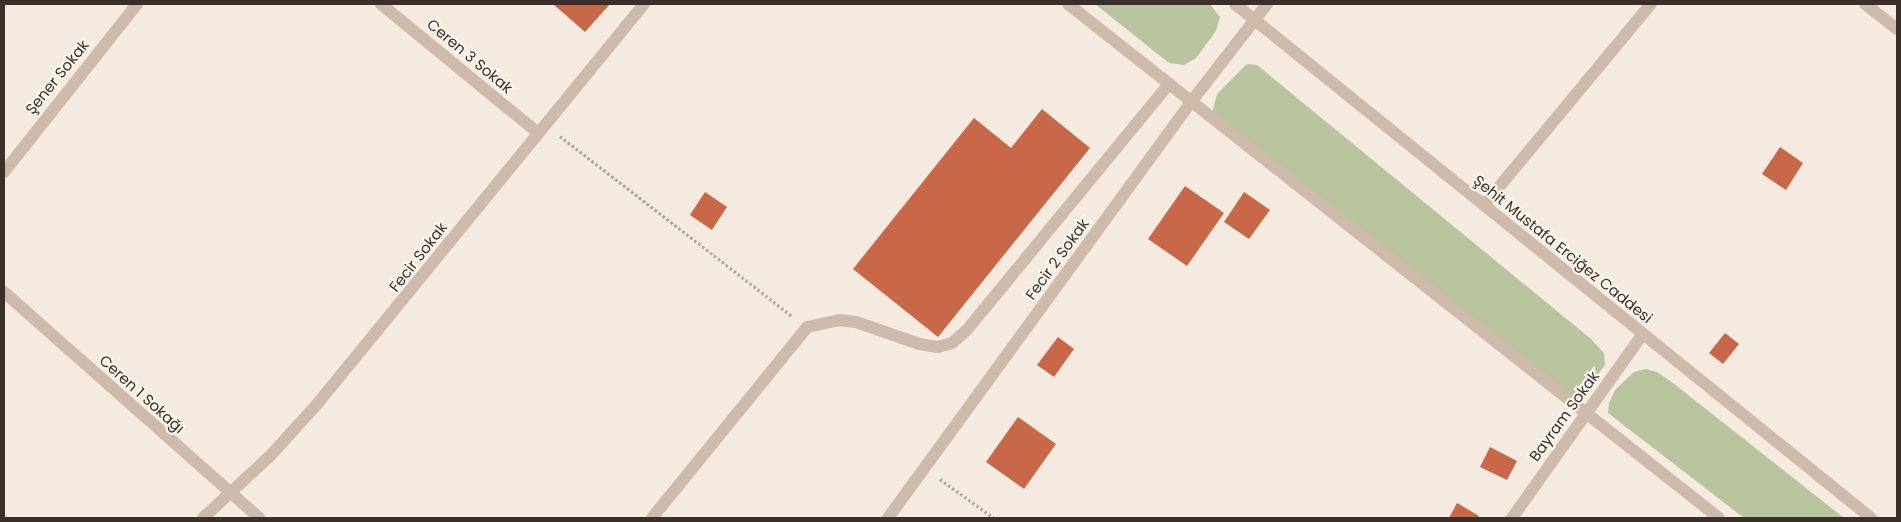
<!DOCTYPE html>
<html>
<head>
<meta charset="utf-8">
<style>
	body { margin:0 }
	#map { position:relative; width:1901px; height:522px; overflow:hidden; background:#f4eadf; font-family:Poppins,sans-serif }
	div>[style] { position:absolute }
	.green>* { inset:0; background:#b7c49e }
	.building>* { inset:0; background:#c96848 }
	.path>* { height:3px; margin-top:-1.5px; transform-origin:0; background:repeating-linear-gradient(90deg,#b8a494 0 2.5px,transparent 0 5px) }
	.service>* { height:12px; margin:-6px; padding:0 6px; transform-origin:6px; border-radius:6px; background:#cdbaaa }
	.minor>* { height:12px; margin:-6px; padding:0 6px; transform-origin:6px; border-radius:6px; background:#cdbaaa }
	.tertiary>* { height:12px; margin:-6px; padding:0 6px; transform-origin:6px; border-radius:6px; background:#cdbaaa }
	span { translate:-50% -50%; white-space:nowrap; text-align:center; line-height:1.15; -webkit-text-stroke:4.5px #fbf4ec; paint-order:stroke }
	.street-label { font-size:15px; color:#3a2f2a }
	.frame { position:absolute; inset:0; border:5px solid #3a2f2a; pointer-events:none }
</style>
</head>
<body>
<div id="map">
	<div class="green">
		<i style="clip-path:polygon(1095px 4px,1210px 4px,1220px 17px,1216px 31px,1196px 58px,1184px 65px,1169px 63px)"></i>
		<i style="clip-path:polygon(1247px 64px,1257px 65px,1591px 339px,1604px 353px,1605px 365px,1581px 397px,1571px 399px,1211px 117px,1217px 94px)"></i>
		<i style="clip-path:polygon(1646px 369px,1657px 372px,1673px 383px,1844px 518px,1744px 518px,1608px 413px,1609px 403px,1615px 390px,1634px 372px)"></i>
	</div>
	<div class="building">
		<i style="clip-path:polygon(553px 4px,610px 4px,585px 32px)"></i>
		<i style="clip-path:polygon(1042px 109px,1090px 148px,938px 337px,853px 269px,974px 118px,1011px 148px)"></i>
		<i style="clip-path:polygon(1780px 147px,1803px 163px,1786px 190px,1762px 174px)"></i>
		<i style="clip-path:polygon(1185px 186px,1224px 213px,1187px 266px,1148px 239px)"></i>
		<i style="clip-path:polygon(705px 192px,727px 207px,712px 230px,690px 215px)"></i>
		<i style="clip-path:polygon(1244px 192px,1270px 210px,1249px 239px,1224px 222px)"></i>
		<i style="clip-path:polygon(1725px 333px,1739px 344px,1723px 364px,1709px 353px)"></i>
		<i style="clip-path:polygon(1058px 337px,1074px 349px,1054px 377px,1037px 365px)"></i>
		<i style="clip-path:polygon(1018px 417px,1056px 444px,1024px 489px,986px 462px)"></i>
		<i style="clip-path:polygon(1490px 447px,1517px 461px,1507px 480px,1480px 467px)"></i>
		<i style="clip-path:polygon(1457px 503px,1479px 516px,1478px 518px,1449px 518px)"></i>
	</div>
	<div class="path">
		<i style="left:560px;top:136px;width:294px;rotate:37.8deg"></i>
		<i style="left:940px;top:479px;width:67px;rotate:35.8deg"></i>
	</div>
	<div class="service">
		<i style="left:1484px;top:205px;width:261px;rotate:-50.3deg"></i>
		<i style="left:652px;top:518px;width:246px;rotate:-50.9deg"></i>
		<i style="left:807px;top:327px;width:33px;rotate:-12deg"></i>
		<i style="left:839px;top:320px;width:17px;rotate:7deg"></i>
		<i style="left:856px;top:322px;width:67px;rotate:19.2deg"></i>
		<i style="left:919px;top:344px;width:19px;rotate:9deg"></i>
		<i style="left:938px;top:347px;width:15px;rotate:-16deg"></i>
		<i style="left:952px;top:343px;width:18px;rotate:-41deg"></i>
		<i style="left:966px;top:331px;width:320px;rotate:-50.6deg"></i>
	</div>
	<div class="minor">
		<i style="left:381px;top:4px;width:202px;rotate:39.4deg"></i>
		<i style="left:1068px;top:4px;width:829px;rotate:38.29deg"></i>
		<i style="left:1865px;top:4px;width:41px;rotate:38deg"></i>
		<i style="left:4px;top:172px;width:214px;rotate:-51.6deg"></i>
		<i style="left:4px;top:292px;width:341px;rotate:41.5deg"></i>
		<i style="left:203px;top:518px;width:91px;rotate:-42.8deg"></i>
		<i style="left:270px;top:456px;width:72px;rotate:-47.8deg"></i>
		<i style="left:318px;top:403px;width:515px;rotate:-50.75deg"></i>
		<i style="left:888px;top:518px;width:515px;rotate:-53.93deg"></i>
		<i style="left:1191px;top:102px;width:124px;rotate:-52.2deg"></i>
		<i style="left:1512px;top:518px;width:226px;rotate:-54.6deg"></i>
	</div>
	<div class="tertiary">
		<i style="left:1235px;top:4px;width:818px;rotate:38.94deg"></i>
	</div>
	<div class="street-label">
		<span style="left:470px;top:56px;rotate:40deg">Ceren 3 Sokak</span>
		<span style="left:57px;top:77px;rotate:-51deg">Şener Sokak</span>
		<span style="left:1563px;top:249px;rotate:39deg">Şehit Mustafa Erciğez Caddesi</span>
		<span style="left:418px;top:257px;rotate:-52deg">Fecir Sokak</span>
		<span style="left:1057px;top:259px;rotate:-54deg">Fecir 2 Sokak</span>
		<span style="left:142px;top:394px;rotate:42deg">Ceren 1 Sokağı</span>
		<span style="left:1564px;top:416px;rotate:-54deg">Bayram Sokak</span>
	</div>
	<div class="frame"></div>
</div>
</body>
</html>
